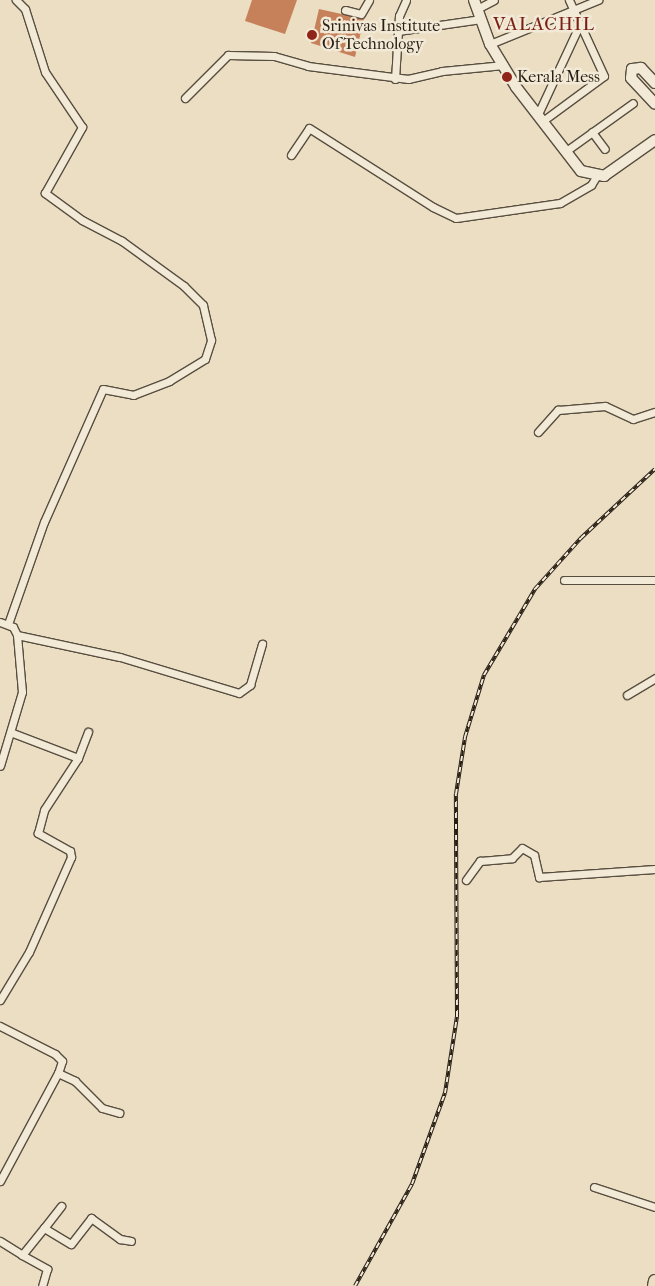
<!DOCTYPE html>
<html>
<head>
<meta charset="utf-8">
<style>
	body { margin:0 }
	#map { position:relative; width:655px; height:1286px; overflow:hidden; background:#ebdec2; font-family:"IM FELL French Canon",serif }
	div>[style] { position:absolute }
	.building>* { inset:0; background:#c6815a }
	.roads { filter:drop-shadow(1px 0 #584e40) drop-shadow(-1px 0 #584e40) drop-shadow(0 1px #584e40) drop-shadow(0 -1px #584e40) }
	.street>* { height:7px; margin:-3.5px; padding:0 3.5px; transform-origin:3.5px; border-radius:3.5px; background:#f2ead7 }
	.secondary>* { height:10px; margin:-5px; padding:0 5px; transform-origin:5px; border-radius:5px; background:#f2ead7 }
	.highway>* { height:12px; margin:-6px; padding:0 6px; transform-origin:6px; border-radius:6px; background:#ebdec2 }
	.rail>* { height:4px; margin-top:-2px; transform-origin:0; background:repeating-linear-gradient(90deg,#f2ead7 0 5.5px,#271e14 0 11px); box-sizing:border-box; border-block:1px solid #271e14 }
	.dots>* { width:14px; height:14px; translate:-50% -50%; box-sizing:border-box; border:2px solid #f2ead7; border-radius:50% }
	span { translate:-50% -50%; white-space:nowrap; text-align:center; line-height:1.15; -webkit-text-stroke:5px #f2ead7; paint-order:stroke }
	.poi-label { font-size:16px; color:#271e14 }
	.left { translate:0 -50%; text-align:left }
	.quarter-label { font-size:19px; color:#7a1f14; letter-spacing:1px }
</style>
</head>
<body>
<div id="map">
	<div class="building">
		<i style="clip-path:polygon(252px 0,297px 0,285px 34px,245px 21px)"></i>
		<i style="clip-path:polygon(319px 9px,364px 19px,355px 57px,311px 43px)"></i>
	</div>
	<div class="roads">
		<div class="street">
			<i style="left:477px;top:9px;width:19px;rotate:-28deg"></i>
			<i style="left:345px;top:10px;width:16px;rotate:14deg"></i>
			<i style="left:361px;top:14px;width:16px;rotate:-60deg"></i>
			<i style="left:398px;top:31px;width:84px;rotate:-8.2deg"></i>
			<i style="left:490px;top:44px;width:117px;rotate:-22.2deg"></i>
			<i style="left:395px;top:79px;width:63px;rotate:-86.4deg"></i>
			<i style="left:399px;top:16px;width:17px;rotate:-66deg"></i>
			<i style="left:185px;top:98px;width:61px;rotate:-45deg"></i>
			<i style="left:228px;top:55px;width:46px;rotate:1.2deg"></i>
			<i style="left:274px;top:56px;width:35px;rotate:16deg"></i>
			<i style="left:308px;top:66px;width:101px;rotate:7.4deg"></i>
			<i style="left:408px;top:79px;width:35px;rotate:-13deg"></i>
			<i style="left:442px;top:71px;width:62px;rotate:-5.5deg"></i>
			<i style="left:538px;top:114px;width:97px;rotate:-65deg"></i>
			<i style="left:544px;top:120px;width:74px;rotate:-36.3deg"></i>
			<i style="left:604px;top:76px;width:84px;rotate:-114.7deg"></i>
			<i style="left:592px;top:132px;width:21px;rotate:53deg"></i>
			<i style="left:566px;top:151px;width:82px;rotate:-35.6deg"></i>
			<i style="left:291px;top:155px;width:32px;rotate:-56deg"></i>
			<i style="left:309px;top:128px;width:147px;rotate:32.5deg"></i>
			<i style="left:433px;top:207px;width:25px;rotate:26deg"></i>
			<i style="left:456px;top:218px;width:105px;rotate:-8.2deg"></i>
			<i style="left:560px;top:203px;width:36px;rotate:-30deg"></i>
			<i style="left:591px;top:185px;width:9px;rotate:-58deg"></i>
			<i style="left:538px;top:432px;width:30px;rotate:-48deg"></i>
			<i style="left:558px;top:410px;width:47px;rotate:-4.9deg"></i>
			<i style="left:605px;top:406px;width:31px;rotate:25deg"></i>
			<i style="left:633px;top:419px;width:23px;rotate:-18deg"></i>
			<i style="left:564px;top:580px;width:91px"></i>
			<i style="left:0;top:622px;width:14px;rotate:21deg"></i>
			<i style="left:13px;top:627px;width:9px;rotate:63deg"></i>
			<i style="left:17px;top:635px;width:57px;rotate:85deg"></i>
			<i style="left:22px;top:692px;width:77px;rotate:106.6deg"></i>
			<i style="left:8px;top:624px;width:108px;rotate:-70.6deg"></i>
			<i style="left:44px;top:522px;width:145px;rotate:-66.1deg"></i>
			<i style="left:103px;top:389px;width:31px;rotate:11deg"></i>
			<i style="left:133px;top:395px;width:39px;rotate:-21deg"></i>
			<i style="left:169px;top:381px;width:42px;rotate:-31.4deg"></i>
			<i style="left:205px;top:359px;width:20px;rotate:-72deg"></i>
			<i style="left:211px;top:340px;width:36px;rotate:-103deg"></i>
			<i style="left:203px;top:305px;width:27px;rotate:-135deg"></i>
			<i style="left:184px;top:286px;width:77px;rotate:-144deg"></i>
			<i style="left:122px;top:241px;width:45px;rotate:-152.3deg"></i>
			<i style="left:82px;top:220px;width:46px;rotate:-143.9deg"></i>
			<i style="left:45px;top:193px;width:76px;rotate:-60.7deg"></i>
			<i style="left:82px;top:127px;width:66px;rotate:-123.9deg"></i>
			<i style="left:45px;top:72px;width:66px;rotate:-107.6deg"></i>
			<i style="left:25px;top:9px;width:13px;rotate:-135deg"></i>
			<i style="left:17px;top:635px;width:105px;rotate:12.1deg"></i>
			<i style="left:120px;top:657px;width:124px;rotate:16.8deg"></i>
			<i style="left:239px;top:693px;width:14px;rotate:-36deg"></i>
			<i style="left:250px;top:685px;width:43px;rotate:-73.7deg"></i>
			<i style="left:627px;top:695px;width:33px;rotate:-31deg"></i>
			<i style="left:78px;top:758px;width:28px;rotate:-69deg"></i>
			<i style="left:466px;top:880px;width:24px;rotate:-54deg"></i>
			<i style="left:480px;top:861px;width:32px;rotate:-5deg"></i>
			<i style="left:512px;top:858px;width:14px;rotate:-45deg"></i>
			<i style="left:522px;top:848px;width:14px;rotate:30deg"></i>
			<i style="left:534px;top:855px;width:23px;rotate:77deg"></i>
			<i style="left:539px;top:877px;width:116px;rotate:-3.9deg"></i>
			<i style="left:0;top:1000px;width:56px;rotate:-58.9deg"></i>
			<i style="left:29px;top:952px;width:104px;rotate:-66.1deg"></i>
			<i style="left:71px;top:857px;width:6px;rotate:-99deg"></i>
			<i style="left:70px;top:851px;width:37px;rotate:-151deg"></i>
			<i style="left:38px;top:833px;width:24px;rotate:-75deg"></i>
			<i style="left:44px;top:810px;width:62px;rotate:-56.8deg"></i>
			<i style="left:78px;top:758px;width:70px;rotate:-159deg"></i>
			<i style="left:0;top:1026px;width:62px;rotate:27deg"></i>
			<i style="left:55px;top:1054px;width:10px;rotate:45deg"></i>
			<i style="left:62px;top:1061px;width:13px;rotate:108deg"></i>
			<i style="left:0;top:1181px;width:123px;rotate:-61.8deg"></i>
			<i style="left:58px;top:1073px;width:19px;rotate:25deg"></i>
			<i style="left:75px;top:1081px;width:38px;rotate:45deg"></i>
			<i style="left:102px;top:1108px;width:18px;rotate:16deg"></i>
			<i style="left:594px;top:1187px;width:64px;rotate:18.2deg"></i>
			<i style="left:44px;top:1228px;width:28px;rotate:-52deg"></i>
			<i style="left:0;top:1241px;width:26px;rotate:32deg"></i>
			<i style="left:22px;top:1255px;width:35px;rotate:-51deg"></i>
			<i style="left:44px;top:1228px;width:31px;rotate:31deg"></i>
			<i style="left:71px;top:1244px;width:33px;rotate:-52deg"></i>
			<i style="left:91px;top:1218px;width:36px;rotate:36deg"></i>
			<i style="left:120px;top:1239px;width:11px;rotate:10deg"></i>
			<i style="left:22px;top:1255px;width:29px;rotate:29deg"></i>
			<i style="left:47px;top:1269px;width:18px;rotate:106deg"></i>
		</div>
		<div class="secondary">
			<i style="left:474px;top:0;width:47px;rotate:70deg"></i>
			<i style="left:490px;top:44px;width:50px;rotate:58.8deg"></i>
			<i style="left:516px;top:87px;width:106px;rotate:52.3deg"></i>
			<i style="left:581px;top:171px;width:24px;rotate:12deg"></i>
			<i style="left:604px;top:176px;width:62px;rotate:-35.2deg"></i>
			<i style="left:655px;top:83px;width:21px;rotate:-133deg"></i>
			<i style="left:641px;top:68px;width:9px;rotate:174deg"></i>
			<i style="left:632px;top:69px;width:9px;rotate:96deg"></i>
			<i style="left:631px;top:78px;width:35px;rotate:47deg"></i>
		</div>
		<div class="highway">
			<i style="left:654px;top:1286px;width:5px;rotate:-79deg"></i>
		</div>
	</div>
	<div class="rail">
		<i style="left:355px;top:1286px;width:117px;rotate:-60.8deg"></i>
		<i style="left:412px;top:1184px;width:97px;rotate:-70.1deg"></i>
		<i style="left:445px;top:1093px;width:78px;rotate:-81.1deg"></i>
		<i style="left:457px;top:1016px;width:222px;rotate:-90.3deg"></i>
		<i style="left:456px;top:794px;width:58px;rotate:-81deg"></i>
		<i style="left:465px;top:737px;width:65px;rotate:-73deg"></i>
		<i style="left:484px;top:675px;width:100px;rotate:-59.3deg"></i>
		<i style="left:535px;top:589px;width:69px;rotate:-48deg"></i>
		<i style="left:581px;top:538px;width:101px;rotate:-43deg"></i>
	</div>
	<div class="dots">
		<i style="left:312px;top:35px;background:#8f2418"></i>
		<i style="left:507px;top:77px;background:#8f2418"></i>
	</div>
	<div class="poi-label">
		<span class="left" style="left:322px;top:35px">Srinivas Institute<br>Of Technology</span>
		<span class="left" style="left:517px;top:77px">Kerala Mess</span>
	</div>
	<div class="quarter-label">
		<span style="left:544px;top:25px">VALACHIL</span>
	</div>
</div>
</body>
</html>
